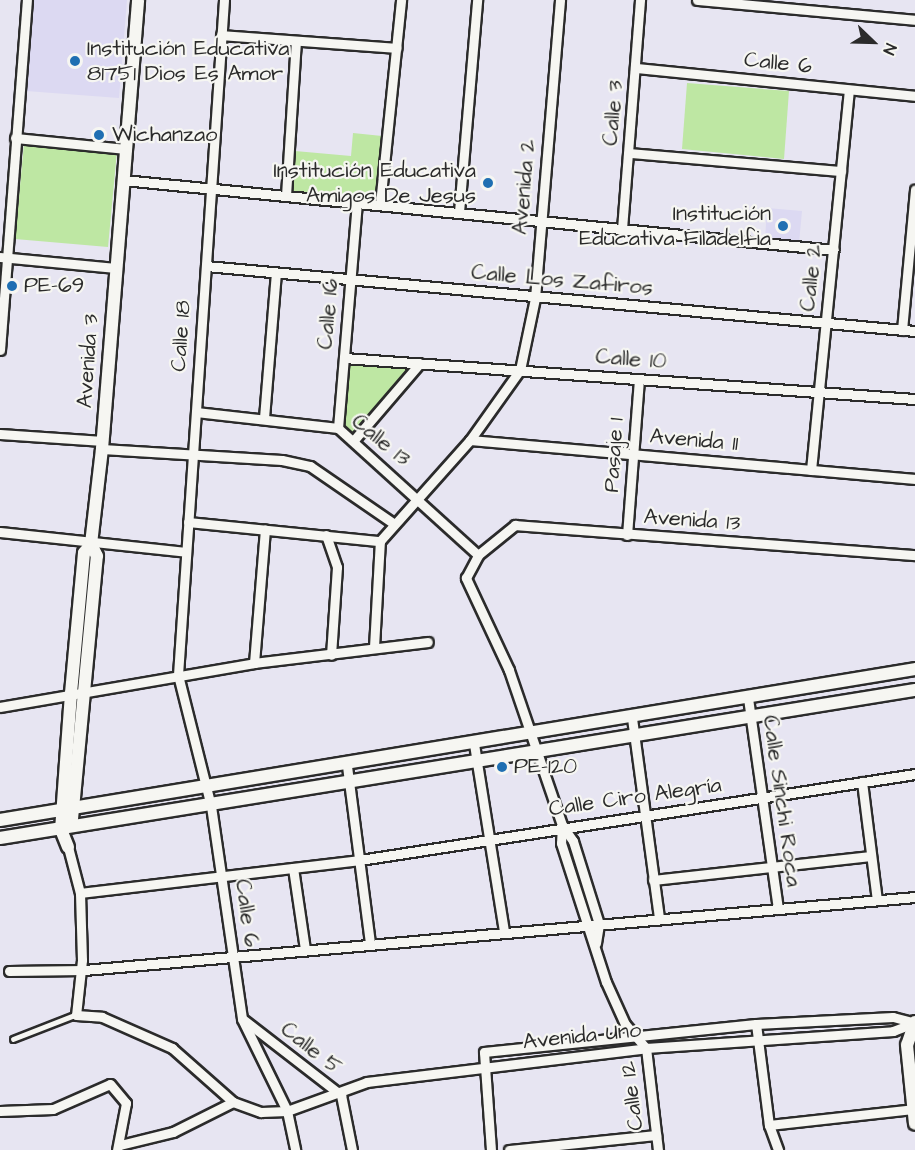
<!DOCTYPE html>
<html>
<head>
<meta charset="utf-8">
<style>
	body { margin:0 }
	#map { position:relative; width:915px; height:1150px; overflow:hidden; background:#e7e5f2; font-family:"Architects Daughter",sans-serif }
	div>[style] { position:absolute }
	.built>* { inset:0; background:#dcd9f2 }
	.green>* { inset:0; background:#bee7a3 }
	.roads { filter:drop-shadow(2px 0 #2b2b2b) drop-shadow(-2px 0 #2b2b2b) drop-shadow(0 2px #2b2b2b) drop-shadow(0 -2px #2b2b2b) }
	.service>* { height:4.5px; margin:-2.25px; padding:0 2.25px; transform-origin:2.25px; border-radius:2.25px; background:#f6f6f2 }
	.minor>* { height:9px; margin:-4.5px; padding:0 4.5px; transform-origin:4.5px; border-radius:4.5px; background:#f6f6f2 }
	.tertiary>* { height:12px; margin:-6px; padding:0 6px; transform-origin:6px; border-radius:6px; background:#f6f6f2 }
	.dots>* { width:16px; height:16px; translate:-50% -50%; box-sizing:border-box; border:3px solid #f6f6f2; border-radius:50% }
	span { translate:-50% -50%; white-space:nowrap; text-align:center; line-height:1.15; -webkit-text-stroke:4.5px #f6f6f2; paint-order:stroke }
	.poi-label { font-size:22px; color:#2b2b2b }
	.left { translate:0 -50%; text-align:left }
	.right { translate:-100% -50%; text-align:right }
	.street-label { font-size:22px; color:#2b2b2b }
	.north { position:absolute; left:843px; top:12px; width:60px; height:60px; -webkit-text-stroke:4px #f6f6f2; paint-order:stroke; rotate:113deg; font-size:16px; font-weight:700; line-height:24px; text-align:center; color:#2b2b2b }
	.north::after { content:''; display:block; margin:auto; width:21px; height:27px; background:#2b2b2b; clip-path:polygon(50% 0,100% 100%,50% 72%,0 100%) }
</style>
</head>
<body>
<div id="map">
	<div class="built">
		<i style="clip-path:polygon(33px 0,127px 0,119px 98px,26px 91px)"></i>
		<i style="clip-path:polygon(767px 208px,802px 211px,799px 243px,765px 240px)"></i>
	</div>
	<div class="green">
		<i style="clip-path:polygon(687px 83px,789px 91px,784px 159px,682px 149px)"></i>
		<i style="clip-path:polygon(353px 133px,382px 136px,376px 200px,291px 192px,295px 151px,351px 156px)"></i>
		<i style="clip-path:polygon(24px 143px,117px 151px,108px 247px,15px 239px)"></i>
		<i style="clip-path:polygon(344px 358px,420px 363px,354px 440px,338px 428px)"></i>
	</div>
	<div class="roads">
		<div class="service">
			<i style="left:13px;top:1039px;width:66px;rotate:-21.2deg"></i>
		</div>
		<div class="minor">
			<i style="left:224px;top:0;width:677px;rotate:93.9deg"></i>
			<i style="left:178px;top:675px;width:135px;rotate:75.9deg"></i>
			<i style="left:211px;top:806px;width:215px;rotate:81.7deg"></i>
			<i style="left:242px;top:1019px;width:102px;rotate:63.9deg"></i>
			<i style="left:287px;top:1111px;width:40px;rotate:78deg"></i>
			<i style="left:697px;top:0;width:219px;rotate:5.2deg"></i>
			<i style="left:221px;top:35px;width:176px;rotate:4.2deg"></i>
			<i style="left:636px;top:68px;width:280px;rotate:5.7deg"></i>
			<i style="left:15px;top:138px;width:112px;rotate:5.7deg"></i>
			<i style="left:630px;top:153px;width:212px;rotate:4.9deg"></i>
			<i style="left:123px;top:180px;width:714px;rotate:5.62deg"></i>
			<i style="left:286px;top:195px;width:154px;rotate:-86.3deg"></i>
			<i style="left:380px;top:204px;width:205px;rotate:-84.1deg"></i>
			<i style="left:459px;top:212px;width:213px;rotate:-85.1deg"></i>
			<i style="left:622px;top:229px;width:230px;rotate:-85.5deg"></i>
			<i style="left:0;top:257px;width:117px;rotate:5.4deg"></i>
			<i style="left:206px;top:266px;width:712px;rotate:5.24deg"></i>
			<i style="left:902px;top:330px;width:141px;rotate:-84.7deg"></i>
			<i style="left:0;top:350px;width:351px;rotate:-85.6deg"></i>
			<i style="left:344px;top:358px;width:572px;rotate:4.11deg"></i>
			<i style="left:196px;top:412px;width:143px;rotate:6.4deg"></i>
			<i style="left:338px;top:428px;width:189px;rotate:42.2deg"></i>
			<i style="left:264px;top:418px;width:145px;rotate:-85.3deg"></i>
			<i style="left:338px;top:428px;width:227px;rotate:-85.2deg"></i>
			<i style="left:0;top:434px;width:103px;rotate:3.9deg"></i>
			<i style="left:354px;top:440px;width:101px;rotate:-49.4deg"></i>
			<i style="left:470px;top:440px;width:447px;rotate:5deg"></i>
			<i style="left:102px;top:449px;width:180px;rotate:3.5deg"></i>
			<i style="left:282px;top:460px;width:29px;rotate:12deg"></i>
			<i style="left:310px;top:466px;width:101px;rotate:34.5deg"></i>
			<i style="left:811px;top:470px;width:382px;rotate:-84.3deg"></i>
			<i style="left:188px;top:522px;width:193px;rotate:5.7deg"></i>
			<i style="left:0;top:532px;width:187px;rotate:6.1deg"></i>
			<i style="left:326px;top:535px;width:34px;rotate:71deg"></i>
			<i style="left:337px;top:567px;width:88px;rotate:93.9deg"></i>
			<i style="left:627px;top:535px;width:156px;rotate:-85.6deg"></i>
			<i style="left:380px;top:541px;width:135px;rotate:-48.3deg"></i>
			<i style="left:470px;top:440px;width:86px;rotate:-54.5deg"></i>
			<i style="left:520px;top:370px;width:74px;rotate:-78.2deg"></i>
			<i style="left:535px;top:298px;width:299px;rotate:-85.2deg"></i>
			<i style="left:374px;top:647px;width:106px;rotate:-86.8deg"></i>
			<i style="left:254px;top:663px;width:134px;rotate:-85.3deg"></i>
			<i style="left:748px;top:698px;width:213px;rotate:81.9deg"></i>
			<i style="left:0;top:707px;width:258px;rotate:-9.8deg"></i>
			<i style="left:254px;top:663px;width:175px;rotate:-6.9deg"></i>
			<i style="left:632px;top:718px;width:203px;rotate:82.3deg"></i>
			<i style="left:474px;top:744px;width:190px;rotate:80.9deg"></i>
			<i style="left:347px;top:766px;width:179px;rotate:82.6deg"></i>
			<i style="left:862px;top:782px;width:119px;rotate:82.8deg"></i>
			<i style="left:562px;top:825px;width:18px;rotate:93deg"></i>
			<i style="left:561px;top:843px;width:146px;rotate:72.1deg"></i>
			<i style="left:606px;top:982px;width:46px;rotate:65.7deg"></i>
			<i style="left:625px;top:1024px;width:32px;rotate:49deg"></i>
			<i style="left:646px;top:1048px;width:103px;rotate:83.3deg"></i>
			<i style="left:68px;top:847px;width:48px;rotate:75.4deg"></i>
			<i style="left:80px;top:893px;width:67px;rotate:88.3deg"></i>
			<i style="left:82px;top:960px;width:55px;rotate:96.2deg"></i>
			<i style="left:76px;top:1015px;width:26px;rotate:4deg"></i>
			<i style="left:102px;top:1017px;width:77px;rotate:23.9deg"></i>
			<i style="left:172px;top:1048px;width:81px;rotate:41.5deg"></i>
			<i style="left:233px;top:1102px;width:30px;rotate:20deg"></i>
			<i style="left:261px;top:1112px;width:26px;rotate:-2deg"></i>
			<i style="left:287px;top:1111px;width:85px;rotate:-19.9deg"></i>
			<i style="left:367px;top:1082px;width:281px;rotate:-6.9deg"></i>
			<i style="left:646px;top:1048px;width:248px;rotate:-3.9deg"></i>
			<i style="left:893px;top:1031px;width:22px;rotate:-21deg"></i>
			<i style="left:293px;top:868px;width:82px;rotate:81.6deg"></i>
			<i style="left:653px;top:880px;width:219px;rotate:-6.3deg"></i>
			<i style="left:80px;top:893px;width:282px;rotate:-6.7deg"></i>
			<i style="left:360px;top:860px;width:562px;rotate:-8.81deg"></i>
			<i style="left:596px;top:943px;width:19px;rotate:-81deg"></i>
			<i style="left:599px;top:924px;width:87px;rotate:-107.4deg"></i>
			<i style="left:573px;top:841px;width:19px;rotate:-125deg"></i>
			<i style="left:562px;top:825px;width:164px;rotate:-108.9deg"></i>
			<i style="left:509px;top:670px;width:102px;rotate:-115.1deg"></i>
			<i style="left:466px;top:578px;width:26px;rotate:-62deg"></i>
			<i style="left:478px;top:555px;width:48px;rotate:-39deg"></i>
			<i style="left:515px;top:525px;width:401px;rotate:4.3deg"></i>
			<i style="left:9px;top:971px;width:75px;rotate:-0.8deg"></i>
			<i style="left:84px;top:970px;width:834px;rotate:-5.02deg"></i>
			<i style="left:244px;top:1020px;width:123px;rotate:37.7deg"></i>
			<i style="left:341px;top:1095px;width:56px;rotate:78.7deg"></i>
			<i style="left:756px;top:1024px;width:102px;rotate:82.7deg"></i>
			<i style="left:769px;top:1125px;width:27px;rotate:70deg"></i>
			<i style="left:0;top:1111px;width:53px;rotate:-2.2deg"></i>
			<i style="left:53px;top:1109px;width:62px;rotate:-23.7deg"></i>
			<i style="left:110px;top:1084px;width:25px;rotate:50deg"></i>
			<i style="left:126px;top:1103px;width:48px;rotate:100.8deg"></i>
			<i style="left:769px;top:1125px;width:147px;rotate:-6.3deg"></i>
			<i style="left:120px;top:1145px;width:55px;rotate:-13.8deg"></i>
			<i style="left:173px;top:1132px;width:67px;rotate:-26.6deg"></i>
			<i style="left:491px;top:1150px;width:98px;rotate:-94.1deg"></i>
			<i style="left:484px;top:1052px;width:273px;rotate:-5.9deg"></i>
			<i style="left:756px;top:1024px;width:137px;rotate:-2.9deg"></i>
			<i style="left:893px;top:1017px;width:23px;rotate:15deg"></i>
			<i style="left:509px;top:1150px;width:148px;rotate:-5.8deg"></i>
		</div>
		<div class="tertiary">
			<i style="left:72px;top:819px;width:264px;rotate:-84.6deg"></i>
			<i style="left:97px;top:556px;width:13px;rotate:-117deg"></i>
			<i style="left:0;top:820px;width:927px;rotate:-9.37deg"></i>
			<i style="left:0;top:838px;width:927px;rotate:-9.19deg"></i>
			<i style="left:68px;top:847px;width:18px;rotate:-112deg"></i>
			<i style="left:61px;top:830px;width:137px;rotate:-85.8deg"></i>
			<i style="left:71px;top:693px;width:141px;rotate:-84.7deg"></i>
			<i style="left:84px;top:553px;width:11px;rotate:-52deg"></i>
			<i style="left:91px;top:544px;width:96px;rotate:-83.4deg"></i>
			<i style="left:102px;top:449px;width:450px;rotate:-85.4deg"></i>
			<i style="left:915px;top:1022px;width:24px;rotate:109deg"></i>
			<i style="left:907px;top:1045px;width:79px;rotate:84.2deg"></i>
		</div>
	</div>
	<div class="dots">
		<i style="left:75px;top:61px;background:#1f6fb2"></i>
		<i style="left:99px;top:135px;background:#1f6fb2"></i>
		<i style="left:488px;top:183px;background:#1f6fb2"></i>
		<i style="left:783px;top:226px;background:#1f6fb2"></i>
		<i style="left:12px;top:286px;background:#1f6fb2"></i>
		<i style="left:502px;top:767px;background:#1f6fb2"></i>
	</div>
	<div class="poi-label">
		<span class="left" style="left:87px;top:61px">Institución Educativa<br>81751 Dios Es Amor</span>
		<span class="left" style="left:112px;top:135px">Wichanzao</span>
		<span class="right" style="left:476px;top:183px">Institución Educativa<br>Amigos De Jesus</span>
		<span class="right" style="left:771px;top:226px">Institución<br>Educativa Filadelfia</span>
		<span class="left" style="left:24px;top:286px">PE-69</span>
		<span class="left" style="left:514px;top:767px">PE-120</span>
	</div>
	<div class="street-label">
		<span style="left:778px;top:63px;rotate:6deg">Calle 6</span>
		<span style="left:613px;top:113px;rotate:-85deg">Calle 3</span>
		<span style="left:524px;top:187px;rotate:-85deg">Avenida 2</span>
		<span style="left:811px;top:278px;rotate:-84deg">Calle 2</span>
		<span style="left:562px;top:280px;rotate:5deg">Calle Los Zafiros</span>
		<span style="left:328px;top:314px;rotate:-85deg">Calle 16</span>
		<span style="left:181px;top:336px;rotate:-86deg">Calle 18</span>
		<span style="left:631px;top:359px;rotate:4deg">Calle 10</span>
		<span style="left:88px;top:361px;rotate:-86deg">Avenida 3</span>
		<span style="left:381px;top:440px;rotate:39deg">Calle 13</span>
		<span style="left:694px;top:440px;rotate:5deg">Avenida 11</span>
		<span style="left:614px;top:455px;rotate:-86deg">Pasaje 1</span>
		<span style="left:692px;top:520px;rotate:4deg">Avenida 13</span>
		<span style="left:635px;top:797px;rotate:-8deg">Calle Ciro Alegría</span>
		<span style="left:782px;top:801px;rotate:82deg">Calle Sinchi Roca</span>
		<span style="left:247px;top:913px;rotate:82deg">Calle 6</span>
		<span style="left:582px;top:1036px;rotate:-6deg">Avenida Uno</span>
		<span style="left:311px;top:1048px;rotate:38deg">Calle 5</span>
		<span style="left:632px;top:1096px;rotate:-97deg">Calle 12</span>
	</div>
	<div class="north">N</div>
</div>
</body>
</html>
